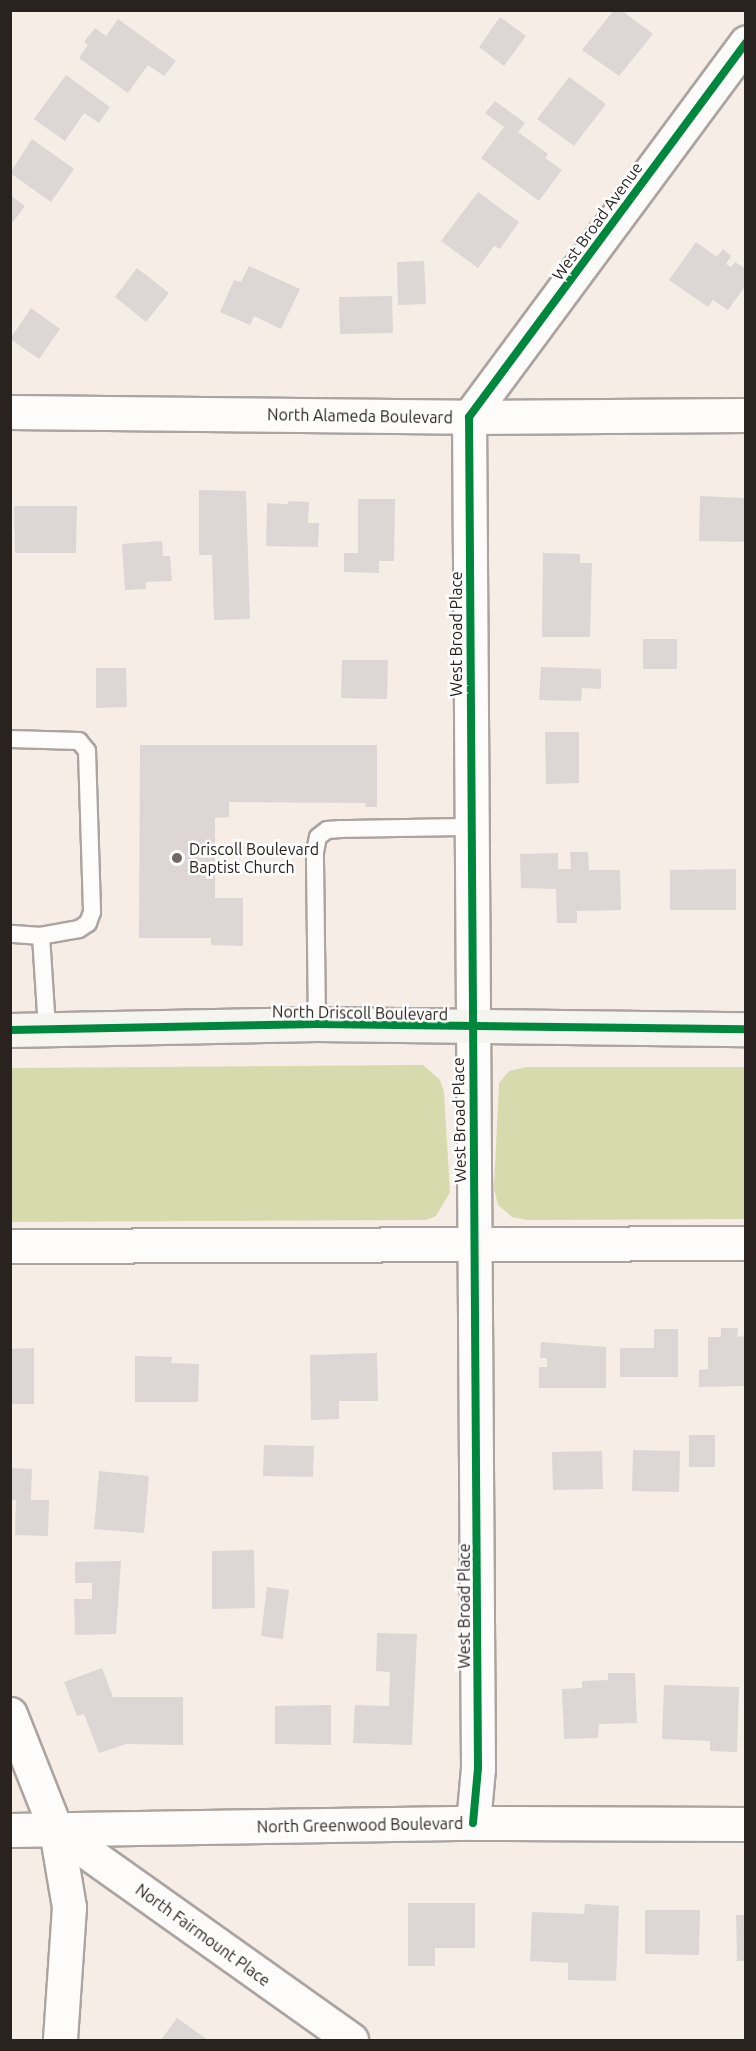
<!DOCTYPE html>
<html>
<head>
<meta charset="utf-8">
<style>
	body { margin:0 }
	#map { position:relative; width:756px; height:2051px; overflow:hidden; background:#f7ede7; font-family:Ubuntu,sans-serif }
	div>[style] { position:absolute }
	.green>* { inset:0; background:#d6daac }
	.building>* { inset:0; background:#ddd6d5 }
	.roads { filter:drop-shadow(2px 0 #aba4a0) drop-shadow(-2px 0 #aba4a0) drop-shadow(0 2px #aba4a0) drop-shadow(0 -2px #aba4a0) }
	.lane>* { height:16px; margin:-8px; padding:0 8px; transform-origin:8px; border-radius:8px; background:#fefcfb }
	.street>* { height:33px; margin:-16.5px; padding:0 16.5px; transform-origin:16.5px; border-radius:16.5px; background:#fefcfb }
	.secondary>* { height:33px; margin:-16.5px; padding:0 16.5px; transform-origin:16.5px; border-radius:16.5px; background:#f5f4ef }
	.cycleway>* { height:8px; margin:-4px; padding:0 4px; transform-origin:4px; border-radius:4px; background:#00873e }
	.dots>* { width:16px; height:16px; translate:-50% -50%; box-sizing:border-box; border:3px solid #fff; border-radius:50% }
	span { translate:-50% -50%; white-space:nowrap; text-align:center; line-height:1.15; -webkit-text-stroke:5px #fff; paint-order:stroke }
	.street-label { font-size:16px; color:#29221f }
	.poi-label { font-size:16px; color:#29221f }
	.left { translate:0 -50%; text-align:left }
	.frame { position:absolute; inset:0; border:12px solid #29221f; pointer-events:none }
</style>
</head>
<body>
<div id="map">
	<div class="green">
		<i style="clip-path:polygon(423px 1065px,440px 1080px,444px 1092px,450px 1192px,436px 1216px,426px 1220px,11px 1222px,11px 1068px)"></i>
		<i style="clip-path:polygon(527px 1067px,745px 1067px,745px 1219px,527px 1220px,512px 1217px,498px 1205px,494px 1188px,499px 1083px,509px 1071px)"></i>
	</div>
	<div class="building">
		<i style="clip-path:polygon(614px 10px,621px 10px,653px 34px,619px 76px,582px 50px)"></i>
		<i style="clip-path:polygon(500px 17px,526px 36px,504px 66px,479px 47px)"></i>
		<i style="clip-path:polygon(118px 19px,176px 61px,164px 76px,148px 65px,128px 93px,79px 58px,88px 45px,84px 42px,95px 28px,106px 36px)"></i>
		<i style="clip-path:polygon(66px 75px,110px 107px,99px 123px,84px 113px,65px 141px,34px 119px)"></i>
		<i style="clip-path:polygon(569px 77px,606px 104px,574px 146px,537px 119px)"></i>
		<i style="clip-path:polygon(495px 101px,525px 123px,518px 132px,548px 154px,545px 158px,562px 170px,539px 201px,481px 158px,504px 127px,485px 113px)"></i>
		<i style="clip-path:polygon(32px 139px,74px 169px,51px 202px,10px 173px)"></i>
		<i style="clip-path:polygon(478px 192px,519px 222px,500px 249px,494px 246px,478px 268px,441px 241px)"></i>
		<i style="clip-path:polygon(10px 195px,25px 206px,10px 226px)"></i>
		<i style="clip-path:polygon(696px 242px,717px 257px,723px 249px,731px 256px,726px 264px,731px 267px,735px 262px,746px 269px,746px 285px,728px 310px,713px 300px,708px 307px,669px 280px)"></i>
		<i style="clip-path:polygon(424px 261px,426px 304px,398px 305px,397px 262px)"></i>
		<i style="clip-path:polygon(249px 266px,300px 289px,281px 329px,254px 316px,250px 325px,220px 312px,234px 280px,241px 282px)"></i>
		<i style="clip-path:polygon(137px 268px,169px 293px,146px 322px,115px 297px)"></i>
		<i style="clip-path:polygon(392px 296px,393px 333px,340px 334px,339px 297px)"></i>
		<i style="clip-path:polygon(31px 308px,60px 329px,39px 359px,10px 339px)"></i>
		<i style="clip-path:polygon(199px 490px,246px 491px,250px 619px,214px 620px,212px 555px,199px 555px)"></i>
		<i style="clip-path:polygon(700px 496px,746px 498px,746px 542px,699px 541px)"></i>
		<i style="clip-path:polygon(358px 499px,395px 499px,394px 561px,379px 561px,379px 573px,344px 572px,344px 553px,358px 553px)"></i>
		<i style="clip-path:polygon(288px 501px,309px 502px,308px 523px,319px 523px,318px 547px,266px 546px,267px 503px,288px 504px)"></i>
		<i style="clip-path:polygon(14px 506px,77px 506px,76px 553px,15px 553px)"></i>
		<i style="clip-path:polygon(162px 541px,163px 556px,170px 556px,172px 581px,146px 582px,146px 589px,125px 590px,122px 544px)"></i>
		<i style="clip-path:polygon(543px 553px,580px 554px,580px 563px,592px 563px,590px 637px,542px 637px)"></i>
		<i style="clip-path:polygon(643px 639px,677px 639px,677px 669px,643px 669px)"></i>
		<i style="clip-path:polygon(342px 660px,388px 660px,387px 699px,341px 698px)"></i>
		<i style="clip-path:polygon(541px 667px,601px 669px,601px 689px,582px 688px,581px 701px,539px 700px)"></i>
		<i style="clip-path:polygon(96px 668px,126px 668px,127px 707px,96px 708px)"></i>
		<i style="clip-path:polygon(545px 732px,579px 732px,579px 783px,546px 784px)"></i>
		<i style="clip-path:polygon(140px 745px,377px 745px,377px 807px,365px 807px,366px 803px,229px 802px,229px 817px,215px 818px,215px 898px,243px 898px,243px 946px,211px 945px,211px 938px,139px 938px)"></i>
		<i style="clip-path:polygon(570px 852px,588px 852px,589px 870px,620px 870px,621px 910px,577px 911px,577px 923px,557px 923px,556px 889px,521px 888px,520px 854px,558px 853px,558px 869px,571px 869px)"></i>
		<i style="clip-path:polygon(736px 869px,736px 910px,670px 910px,670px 870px)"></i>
		<i style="clip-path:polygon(721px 1328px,738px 1328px,737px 1337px,746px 1336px,746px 1386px,699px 1387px,699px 1370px,708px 1369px,708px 1337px,721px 1337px)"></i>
		<i style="clip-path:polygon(654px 1329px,678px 1329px,678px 1377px,620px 1377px,620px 1348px,654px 1348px)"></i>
		<i style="clip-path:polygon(541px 1342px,606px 1347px,606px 1388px,539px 1388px,539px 1367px,547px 1367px,547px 1358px,540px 1358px)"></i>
		<i style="clip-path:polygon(34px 1348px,34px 1404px,10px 1404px,10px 1349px)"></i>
		<i style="clip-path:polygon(377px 1353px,378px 1401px,339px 1401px,339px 1419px,311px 1420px,310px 1355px)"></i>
		<i style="clip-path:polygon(135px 1356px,172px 1357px,171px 1363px,199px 1364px,198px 1402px,135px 1402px)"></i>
		<i style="clip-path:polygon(689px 1435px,715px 1435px,715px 1467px,689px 1467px)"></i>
		<i style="clip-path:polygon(264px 1445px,314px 1446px,313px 1477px,263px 1476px)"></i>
		<i style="clip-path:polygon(633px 1450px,680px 1451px,679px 1492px,632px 1491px)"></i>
		<i style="clip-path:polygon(602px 1451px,603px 1489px,553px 1490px,552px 1452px)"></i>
		<i style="clip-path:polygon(10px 1468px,32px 1469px,31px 1500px,49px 1500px,48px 1536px,15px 1535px,16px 1500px,10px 1500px)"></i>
		<i style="clip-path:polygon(99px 1471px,149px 1476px,144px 1533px,94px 1529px)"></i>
		<i style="clip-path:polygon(254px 1550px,255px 1608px,212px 1609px,212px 1551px)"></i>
		<i style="clip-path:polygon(121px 1561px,116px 1634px,75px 1635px,74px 1599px,92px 1599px,92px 1583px,75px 1583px,75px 1562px)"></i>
		<i style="clip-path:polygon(267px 1587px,289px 1590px,283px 1639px,261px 1636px)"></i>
		<i style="clip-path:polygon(377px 1633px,417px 1634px,412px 1745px,353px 1743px,355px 1705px,389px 1706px,390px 1672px,376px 1671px)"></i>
		<i style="clip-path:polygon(102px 1668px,113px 1697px,183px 1697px,183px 1745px,126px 1744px,99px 1753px,84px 1714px,77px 1716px,64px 1682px)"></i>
		<i style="clip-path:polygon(608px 1673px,635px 1673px,637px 1723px,599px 1724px,598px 1738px,564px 1739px,562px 1689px,582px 1688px,582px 1681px,608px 1680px)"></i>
		<i style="clip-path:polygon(664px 1685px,739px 1687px,737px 1752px,710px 1751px,710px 1741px,662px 1739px)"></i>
		<i style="clip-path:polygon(331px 1705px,331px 1745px,275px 1744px,275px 1706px)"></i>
		<i style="clip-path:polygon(408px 1903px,475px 1903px,475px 1948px,435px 1948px,435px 1966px,408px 1966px)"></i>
		<i style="clip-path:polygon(585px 1904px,619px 1906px,616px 1981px,568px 1980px,568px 1963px,530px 1961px,532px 1912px,584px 1914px)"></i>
		<i style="clip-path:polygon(645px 1910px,700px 1910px,699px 1955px,645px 1954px)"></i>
		<i style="clip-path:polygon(736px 1915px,746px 1915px,746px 1961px,737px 1961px)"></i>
		<i style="clip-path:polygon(177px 2018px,208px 2040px,161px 2040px)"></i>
	</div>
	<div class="roads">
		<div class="lane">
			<i style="left:10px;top:739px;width:69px;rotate:1.7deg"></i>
			<i style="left:79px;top:741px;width:13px;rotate:51deg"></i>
			<i style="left:87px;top:751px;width:161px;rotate:88.2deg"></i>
			<i style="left:92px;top:912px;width:12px;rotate:110deg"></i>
			<i style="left:88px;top:923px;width:11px;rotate:146deg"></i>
			<i style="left:79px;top:929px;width:39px;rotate:170deg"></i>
			<i style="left:41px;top:936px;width:31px;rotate:-176deg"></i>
			<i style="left:41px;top:936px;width:94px;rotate:86.3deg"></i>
			<i style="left:317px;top:1024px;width:172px;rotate:-90.7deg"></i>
			<i style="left:315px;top:852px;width:15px;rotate:-79deg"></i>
			<i style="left:318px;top:837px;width:11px;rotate:-38deg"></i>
			<i style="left:327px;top:830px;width:14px;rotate:-4deg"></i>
			<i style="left:341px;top:829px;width:129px;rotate:-0.9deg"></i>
		</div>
		<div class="street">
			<i style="left:10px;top:412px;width:459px;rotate:0.6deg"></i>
			<i style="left:469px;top:417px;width:277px;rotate:-0.4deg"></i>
			<i style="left:10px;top:1246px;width:736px;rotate:-0.23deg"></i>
			<i style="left:10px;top:1714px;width:125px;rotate:68.4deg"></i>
			<i style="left:56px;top:1830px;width:78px;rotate:80.4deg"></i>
			<i style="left:69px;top:1907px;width:133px;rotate:93.9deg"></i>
			<i style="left:473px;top:1823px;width:55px;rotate:-84.8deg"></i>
			<i style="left:478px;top:1768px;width:1351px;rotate:-90.38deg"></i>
			<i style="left:469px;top:417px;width:466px;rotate:-53.5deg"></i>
			<i style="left:10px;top:1830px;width:463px;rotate:-0.9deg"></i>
			<i style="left:473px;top:1823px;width:273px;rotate:0.2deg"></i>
			<i style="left:56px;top:1830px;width:362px;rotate:35.4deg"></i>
		</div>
		<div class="secondary">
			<i style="left:10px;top:1030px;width:307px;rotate:-1.1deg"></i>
			<i style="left:317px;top:1024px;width:429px;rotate:0.7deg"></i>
		</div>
	</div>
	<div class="cycleway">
		<i style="left:10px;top:1030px;width:307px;rotate:-1.1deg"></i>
		<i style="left:317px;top:1024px;width:429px;rotate:0.7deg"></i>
		<i style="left:473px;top:1823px;width:55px;rotate:-84.8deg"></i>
		<i style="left:478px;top:1768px;width:1351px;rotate:-90.38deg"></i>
		<i style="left:469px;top:417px;width:466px;rotate:-53.5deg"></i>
	</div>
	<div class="dots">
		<i style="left:177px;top:858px;background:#716965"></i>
	</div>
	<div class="street-label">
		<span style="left:597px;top:221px;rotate:-54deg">West Broad Avenue</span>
		<span style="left:360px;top:416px;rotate:1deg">North Alameda Boulevard</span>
		<span style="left:456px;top:634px;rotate:-90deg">West Broad Place</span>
		<span style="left:360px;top:1013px;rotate:1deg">North Driscoll Boulevard</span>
		<span style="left:459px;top:1120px;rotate:-91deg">West Broad Place</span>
		<span style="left:464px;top:1606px;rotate:-90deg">West Broad Place</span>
		<span style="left:360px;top:1825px;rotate:-1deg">North Greenwood Boulevard</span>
		<span style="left:203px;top:1935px;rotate:36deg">North Fairmount Place</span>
	</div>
	<div class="poi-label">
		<span class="left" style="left:189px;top:858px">Driscoll Boulevard<br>Baptist Church</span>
	</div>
	<div class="frame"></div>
</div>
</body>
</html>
